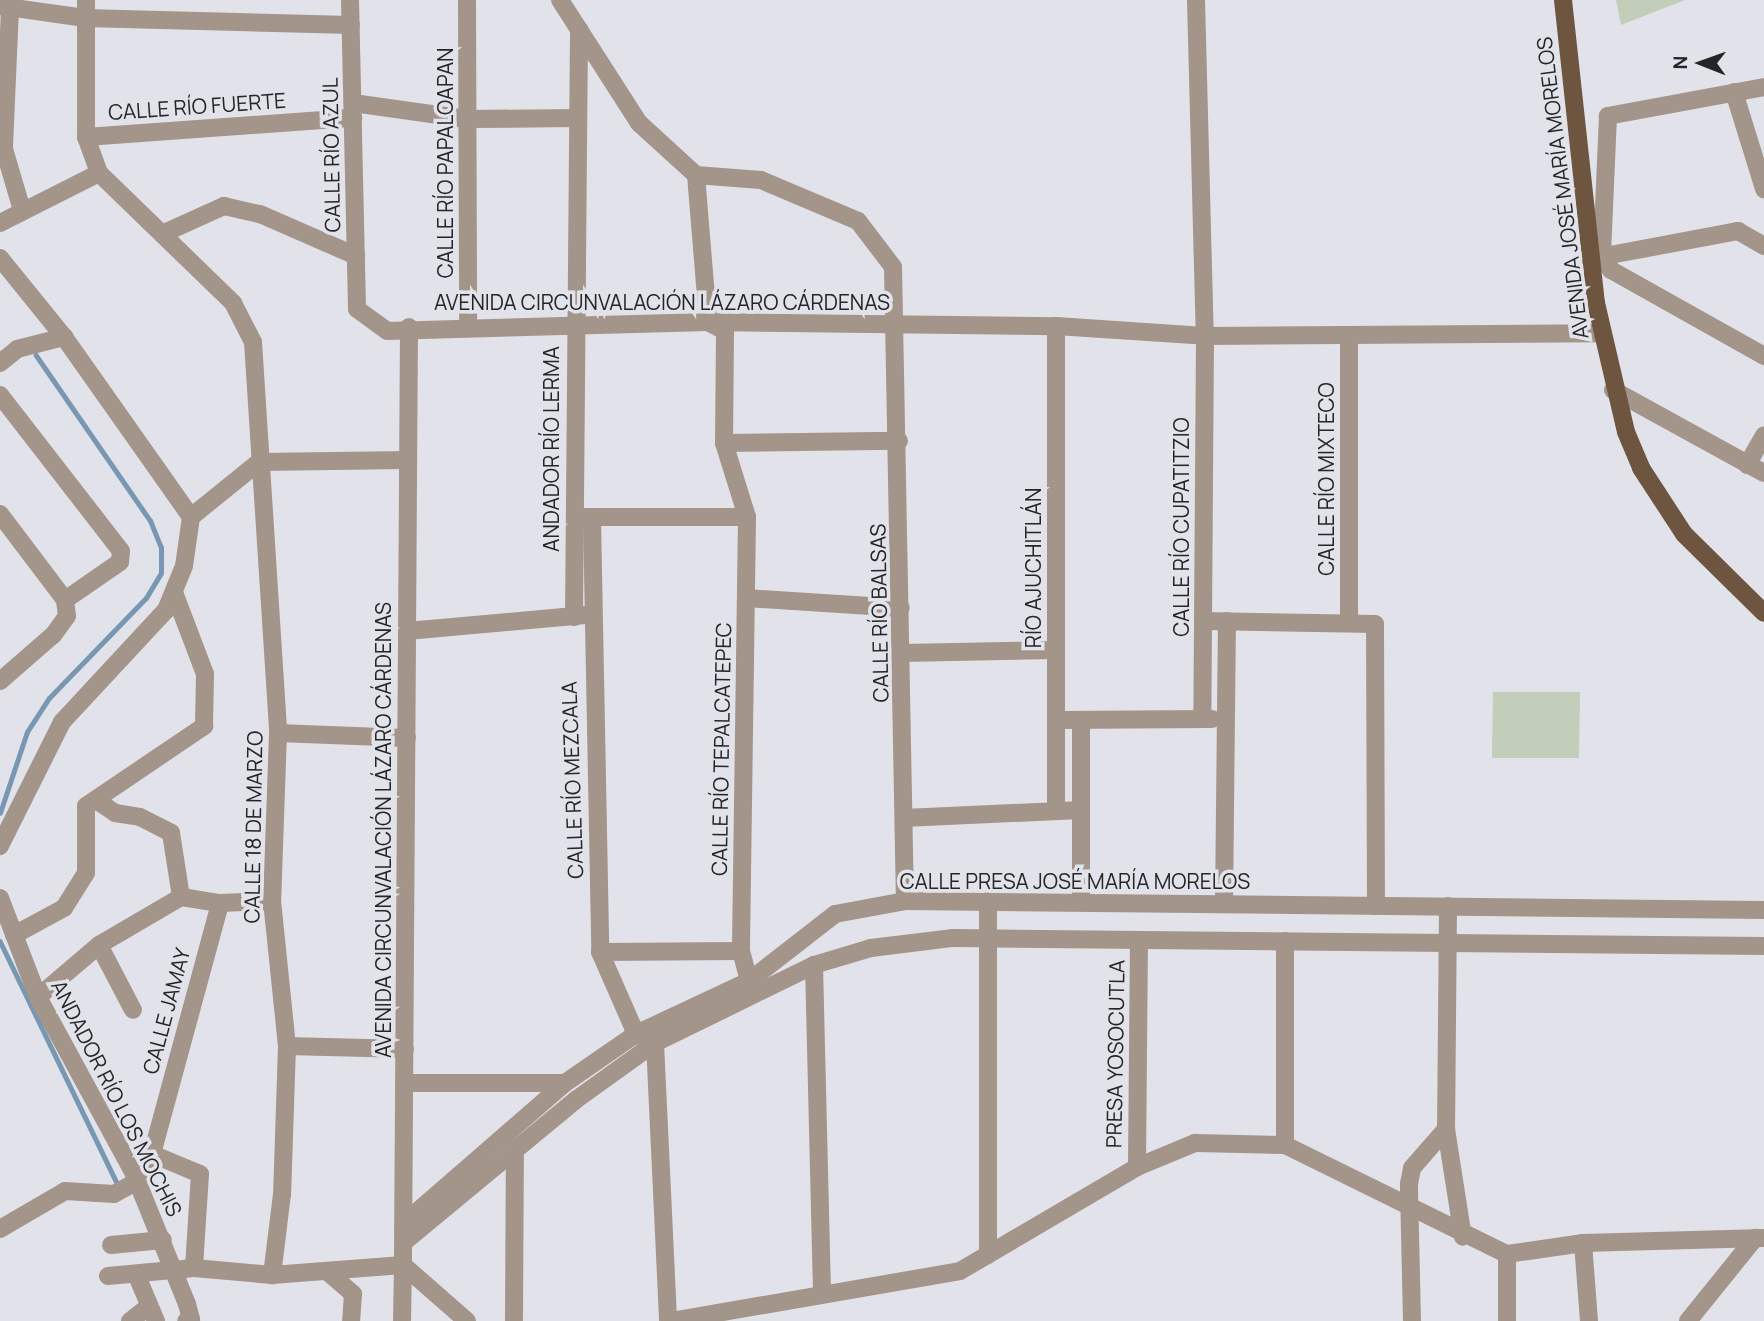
<!DOCTYPE html>
<html>
<head>
<meta charset="utf-8">
<style>
	body { margin:0 }
	#map { position:relative; width:1764px; height:1321px; overflow:hidden; background:#e2e3ea; font-family:Manrope,sans-serif }
	div>[style] { position:absolute }
	.green>* { inset:0; background:#c2ceb9 }
	.stream>* { height:4.5px; margin:-2.25px; padding:0 2.25px; transform-origin:2.25px; border-radius:2.25px; background:#7897b2 }
	.minor>* { height:18px; margin:-9px; padding:0 9px; transform-origin:9px; border-radius:9px; background:#a39589 }
	.major>* { height:18px; margin:-9px; padding:0 9px; transform-origin:9px; border-radius:9px; background:#6d5540 }
	span { translate:-50% -50%; white-space:nowrap; text-align:center; line-height:1.15; -webkit-text-stroke:7px #e2e3ea; paint-order:stroke }
	.street-label { font-size:21px; color:#242527 }
	.north { position:absolute; left:1666px; top:28px; width:70px; height:70px; -webkit-text-stroke:5px #e2e3ea; paint-order:stroke; rotate:271deg; font-size:19px; font-weight:700; line-height:28px; text-align:center; color:#242527 }
	.north::after { content:''; display:block; margin:auto; width:24px; height:32px; background:#242527; clip-path:polygon(50% 0,100% 100%,50% 72%,0 100%) }
</style>
</head>
<body>
<div id="map">
	<div class="green">
		<i style="clip-path:polygon(1616px 0,1685px 0,1621px 25px)"></i>
		<i style="clip-path:polygon(1493px 692px,1580px 692px,1579px 758px,1492px 758px)"></i>
	</div>
	<div class="stream">
		<i style="left:0;top:813px;width:85px;rotate:-71.6deg"></i>
		<i style="left:27px;top:732px;width:40px;rotate:-57.1deg"></i>
		<i style="left:49px;top:698px;width:139px;rotate:-45.9deg"></i>
		<i style="left:146px;top:598px;width:29px;rotate:-59deg"></i>
		<i style="left:161px;top:573px;width:25px;rotate:-90deg"></i>
		<i style="left:161px;top:548px;width:29px;rotate:-112deg"></i>
		<i style="left:150px;top:521px;width:201px;rotate:-124.6deg"></i>
		<i style="left:0;top:941px;width:267px;rotate:64.2deg"></i>
	</div>
	<div class="minor">
		<i style="left:86px;top:0;width:137px;rotate:90deg"></i>
		<i style="left:86px;top:137px;width:38px;rotate:70deg"></i>
		<i style="left:99px;top:173px;width:187px;rotate:44.1deg"></i>
		<i style="left:233px;top:303px;width:44px;rotate:62.9deg"></i>
		<i style="left:253px;top:342px;width:392px;rotate:86.3deg"></i>
		<i style="left:278px;top:733px;width:168px;rotate:92deg"></i>
		<i style="left:272px;top:901px;width:146px;rotate:84.1deg"></i>
		<i style="left:287px;top:1046px;width:148px;rotate:91.9deg"></i>
		<i style="left:282px;top:1194px;width:82px;rotate:97deg"></i>
		<i style="left:350px;top:0;width:309px;rotate:88.7deg"></i>
		<i style="left:357px;top:309px;width:37px;rotate:36deg"></i>
		<i style="left:387px;top:331px;width:321px;rotate:-1.6deg"></i>
		<i style="left:708px;top:322px;width:348px;rotate:0.7deg"></i>
		<i style="left:1056px;top:326px;width:149px;rotate:3.8deg"></i>
		<i style="left:1205px;top:336px;width:396px;rotate:-0.4deg"></i>
		<i style="left:467px;top:0;width:325px;rotate:89.8deg"></i>
		<i style="left:560px;top:0;width:146px;rotate:57.3deg"></i>
		<i style="left:639px;top:123px;width:77px;rotate:42.4deg"></i>
		<i style="left:696px;top:175px;width:65px;rotate:4.4deg"></i>
		<i style="left:761px;top:180px;width:105px;rotate:22.9deg"></i>
		<i style="left:858px;top:221px;width:58px;rotate:52.7deg"></i>
		<i style="left:893px;top:267px;width:634px;rotate:88.92deg"></i>
		<i style="left:1196px;top:0;width:336px;rotate:88.5deg"></i>
		<i style="left:1205px;top:336px;width:382px;rotate:90.4deg"></i>
		<i style="left:0;top:6px;width:86px;rotate:8deg"></i>
		<i style="left:85px;top:18px;width:266px;rotate:1.5deg"></i>
		<i style="left:10px;top:9px;width:140px;rotate:92.5deg"></i>
		<i style="left:4px;top:149px;width:64px;rotate:73.6deg"></i>
		<i style="left:1764px;top:87px;width:159px;rotate:169.5deg"></i>
		<i style="left:1608px;top:116px;width:140px;rotate:92.5deg"></i>
		<i style="left:1602px;top:256px;width:17px;rotate:57deg"></i>
		<i style="left:1611px;top:270px;width:176px;rotate:29.3deg"></i>
		<i style="left:1734px;top:92px;width:102px;rotate:72.8deg"></i>
		<i style="left:353px;top:103px;width:115px;rotate:8deg"></i>
		<i style="left:467px;top:119px;width:110px;rotate:-0.5deg"></i>
		<i style="left:86px;top:137px;width:268px;rotate:-4.1deg"></i>
		<i style="left:696px;top:175px;width:147px;rotate:85.3deg"></i>
		<i style="left:708px;top:322px;width:19px;rotate:28deg"></i>
		<i style="left:725px;top:331px;width:112px;rotate:90.5deg"></i>
		<i style="left:724px;top:443px;width:77px;rotate:72.7deg"></i>
		<i style="left:747px;top:517px;width:434px;rotate:90.8deg"></i>
		<i style="left:741px;top:951px;width:31px;rotate:75deg"></i>
		<i style="left:0;top:223px;width:111px;rotate:-26.8deg"></i>
		<i style="left:162px;top:234px;width:68px;rotate:-24.3deg"></i>
		<i style="left:224px;top:206px;width:37px;rotate:13deg"></i>
		<i style="left:260px;top:214px;width:105px;rotate:23.6deg"></i>
		<i style="left:0;top:258px;width:102px;rotate:51deg"></i>
		<i style="left:64px;top:337px;width:220px;rotate:54.8deg"></i>
		<i style="left:191px;top:517px;width:49px;rotate:98.1deg"></i>
		<i style="left:184px;top:566px;width:48px;rotate:112.2deg"></i>
		<i style="left:166px;top:610px;width:153px;rotate:132.9deg"></i>
		<i style="left:62px;top:722px;width:139px;rotate:116.6deg"></i>
		<i style="left:1594px;top:258px;width:147px;rotate:-10.6deg"></i>
		<i style="left:1738px;top:231px;width:30px;rotate:30deg"></i>
		<i style="left:409px;top:327px;width:938px;rotate:90.37deg"></i>
		<i style="left:403px;top:1265px;width:85px;rotate:41.2deg"></i>
		<i style="left:0;top:363px;width:22px;rotate:-39deg"></i>
		<i style="left:17px;top:349px;width:49px;rotate:-14.3deg"></i>
		<i style="left:1613px;top:390px;width:172px;rotate:28.8deg"></i>
		<i style="left:0;top:395px;width:197px;rotate:52.2deg"></i>
		<i style="left:121px;top:551px;width:11px;rotate:95deg"></i>
		<i style="left:120px;top:562px;width:67px;rotate:145.4deg"></i>
		<i style="left:65px;top:600px;width:16px;rotate:83deg"></i>
		<i style="left:67px;top:616px;width:24px;rotate:126deg"></i>
		<i style="left:53px;top:635px;width:70px;rotate:139deg"></i>
		<i style="left:724px;top:443px;width:175px;rotate:-0.7deg"></i>
		<i style="left:1747px;top:465px;width:34px;rotate:-60deg"></i>
		<i style="left:0;top:514px;width:108px;rotate:52.9deg"></i>
		<i style="left:191px;top:517px;width:87px;rotate:-39deg"></i>
		<i style="left:259px;top:462px;width:149px;rotate:-0.8deg"></i>
		<i style="left:583px;top:517px;width:164px"></i>
		<i style="left:592px;top:518px;width:434px;rotate:88.9deg"></i>
		<i style="left:600px;top:952px;width:90px;rotate:66.3deg"></i>
		<i style="left:636px;top:1034px;width:21px;rotate:25deg"></i>
		<i style="left:655px;top:1043px;width:278px;rotate:87.3deg"></i>
		<i style="left:746px;top:598px;width:155px;rotate:3.7deg"></i>
		<i style="left:574px;top:617px;width:588px;rotate:-89.51deg"></i>
		<i style="left:1203px;top:621px;width:172px;rotate:1deg"></i>
		<i style="left:1375px;top:624px;width:282px;rotate:89.8deg"></i>
		<i style="left:1349px;top:623px;width:288px;rotate:-90deg"></i>
		<i style="left:407px;top:631px;width:179px;rotate:-5.1deg"></i>
		<i style="left:902px;top:653px;width:154px;rotate:-1.1deg"></i>
		<i style="left:1056px;top:720px;width:156px;rotate:-0.4deg"></i>
		<i style="left:278px;top:733px;width:129px;rotate:2.2deg"></i>
		<i style="left:96px;top:800px;width:23px;rotate:34deg"></i>
		<i style="left:115px;top:813px;width:25px;rotate:9deg"></i>
		<i style="left:140px;top:817px;width:35px;rotate:27deg"></i>
		<i style="left:171px;top:833px;width:65px;rotate:81.1deg"></i>
		<i style="left:1056px;top:811px;width:485px;rotate:-90deg"></i>
		<i style="left:904px;top:818px;width:177px;rotate:-2.6deg"></i>
		<i style="left:181px;top:897px;width:39px;rotate:9deg"></i>
		<i style="left:0;top:898px;width:106px;rotate:69deg"></i>
		<i style="left:38px;top:997px;width:204px;rotate:61.5deg"></i>
		<i style="left:135px;top:1176px;width:138px;rotate:67.9deg"></i>
		<i style="left:187px;top:1304px;width:16px;rotate:75deg"></i>
		<i style="left:191px;top:1319px;width:5px;rotate:158deg"></i>
		<i style="left:988px;top:901px;width:354px;rotate:90deg"></i>
		<i style="left:1081px;top:902px;width:182px;rotate:-90deg"></i>
		<i style="left:1224px;top:904px;width:283px;rotate:-89.4deg"></i>
		<i style="left:1448px;top:906px;width:223px;rotate:90.5deg"></i>
		<i style="left:1446px;top:1129px;width:109px;rotate:81.1deg"></i>
		<i style="left:14px;top:935px;width:57px;rotate:-28.4deg"></i>
		<i style="left:64px;top:908px;width:41px;rotate:-57.8deg"></i>
		<i style="left:86px;top:873px;width:67px;rotate:-90deg"></i>
		<i style="left:86px;top:806px;width:143px;rotate:-34.1deg"></i>
		<i style="left:204px;top:726px;width:52px;rotate:-88.9deg"></i>
		<i style="left:205px;top:674px;width:85px;rotate:-110.8deg"></i>
		<i style="left:1285px;top:941px;width:204px;rotate:90deg"></i>
		<i style="left:99px;top:945px;width:73px;rotate:62.4deg"></i>
		<i style="left:600px;top:952px;width:141px;rotate:-0.4deg"></i>
		<i style="left:814px;top:965px;width:328px;rotate:88.6deg"></i>
		<i style="left:38px;top:997px;width:80px;rotate:-40.4deg"></i>
		<i style="left:99px;top:945px;width:95px;rotate:-30.3deg"></i>
		<i style="left:287px;top:1046px;width:118px;rotate:1.5deg"></i>
		<i style="left:405px;top:1083px;width:160px"></i>
		<i style="left:152px;top:1154px;width:52px;rotate:22.6deg"></i>
		<i style="left:200px;top:1174px;width:94px;rotate:93.7deg"></i>
		<i style="left:1137px;top:1167px;width:227px;rotate:-89.5deg"></i>
		<i style="left:404px;top:1223px;width:213px;rotate:-41deg"></i>
		<i style="left:565px;top:1083px;width:86px;rotate:-34.6deg"></i>
		<i style="left:636px;top:1034px;width:125px;rotate:-25.1deg"></i>
		<i style="left:749px;top:981px;width:109px;rotate:-37.9deg"></i>
		<i style="left:835px;top:914px;width:71px;rotate:-10.5deg"></i>
		<i style="left:905px;top:901px;width:859px;rotate:0.6deg"></i>
		<i style="left:0;top:1229px;width:75px;rotate:-30.3deg"></i>
		<i style="left:65px;top:1191px;width:49px;rotate:3.5deg"></i>
		<i style="left:114px;top:1194px;width:21px;rotate:-29deg"></i>
		<i style="left:132px;top:1184px;width:36px;rotate:-56deg"></i>
		<i style="left:152px;top:1154px;width:260px;rotate:-74.8deg"></i>
		<i style="left:220px;top:903px;width:52px;rotate:-2.2deg"></i>
		<i style="left:404px;top:1242px;width:224px;rotate:-39.6deg"></i>
		<i style="left:577px;top:1099px;width:96px;rotate:-35.7deg"></i>
		<i style="left:655px;top:1043px;width:177px;rotate:-26.1deg"></i>
		<i style="left:814px;top:965px;width:59px;rotate:-16.6deg"></i>
		<i style="left:871px;top:948px;width:83px;rotate:-7deg"></i>
		<i style="left:953px;top:938px;width:811px;rotate:0.57deg"></i>
		<i style="left:1583px;top:1243px;width:78px;rotate:85.6deg"></i>
		<i style="left:111px;top:1245px;width:52px;rotate:-5.5deg"></i>
		<i style="left:1507px;top:1254px;width:67px;rotate:90deg"></i>
		<i style="left:329px;top:1273px;width:32px;rotate:41deg"></i>
		<i style="left:353px;top:1294px;width:27px;rotate:94deg"></i>
		<i style="left:108px;top:1276px;width:86px;rotate:-5.3deg"></i>
		<i style="left:194px;top:1268px;width:78px;rotate:5.1deg"></i>
		<i style="left:272px;top:1275px;width:131px;rotate:-4.4deg"></i>
		<i style="left:403px;top:1265px;width:56px;rotate:91deg"></i>
		<i style="left:137px;top:1276px;width:49px;rotate:67.1deg"></i>
		<i style="left:130px;top:1321px;width:24px;rotate:-38deg"></i>
		<i style="left:514px;top:1321px;width:172px;rotate:-89.7deg"></i>
		<i style="left:671px;top:1321px;width:293px;rotate:-9.8deg"></i>
		<i style="left:960px;top:1271px;width:205px;rotate:-30.4deg"></i>
		<i style="left:1137px;top:1167px;width:63px;rotate:-22.5deg"></i>
		<i style="left:1195px;top:1143px;width:90px;rotate:1.3deg"></i>
		<i style="left:1285px;top:1145px;width:247px;rotate:26.2deg"></i>
		<i style="left:1507px;top:1254px;width:77px;rotate:-8.2deg"></i>
		<i style="left:1583px;top:1243px;width:181px;rotate:-1.6deg"></i>
		<i style="left:1412px;top:1321px;width:137px;rotate:-91.3deg"></i>
		<i style="left:1409px;top:1184px;width:16px;rotate:-79deg"></i>
		<i style="left:1412px;top:1168px;width:52px;rotate:-48.9deg"></i>
		<i style="left:1688px;top:1321px;width:107px;rotate:-51.1deg"></i>
	</div>
	<div class="major">
		<i style="left:1563px;top:0;width:305px;rotate:83.8deg"></i>
		<i style="left:1596px;top:303px;width:132px;rotate:76.9deg"></i>
		<i style="left:1626px;top:432px;width:39px;rotate:67deg"></i>
		<i style="left:1641px;top:468px;width:79px;rotate:56.9deg"></i>
		<i style="left:1684px;top:534px;width:112px;rotate:44.6deg"></i>
	</div>
	<div class="street-label">
		<span style="left:197px;top:106px;rotate:-4deg">CALLE RÍO FUERTE</span>
		<span style="left:331px;top:155px;rotate:-91deg">CALLE RÍO AZUL</span>
		<span style="left:445px;top:163px;rotate:-90deg">CALLE RÍO PAPALOAPAN</span>
		<span style="left:1562px;top:188px;rotate:-97deg">AVENIDA JOSÉ MARÍA MORELOS</span>
		<span style="left:662px;top:302px">AVENIDA CIRCUNVALACIÓN LÁZARO CÁRDENAS</span>
		<span style="left:551px;top:449px;rotate:-90deg">ANDADOR RÍO LERMA</span>
		<span style="left:1326px;top:479px;rotate:-90deg">CALLE RÍO MIXTECO</span>
		<span style="left:1181px;top:527px;rotate:-90deg">CALLE RÍO CUPATITZIO</span>
		<span style="left:1033px;top:568px;rotate:-90deg">RÍO AJUCHITLÁN</span>
		<span style="left:879px;top:613px;rotate:-91deg">CALLE RÍO BALSAS</span>
		<span style="left:721px;top:749px;rotate:-89deg">CALLE RÍO TEPALCATEPEC</span>
		<span style="left:572px;top:780px;rotate:-92deg">CALLE RÍO MEZCALA</span>
		<span style="left:253px;top:827px;rotate:-89deg">CALLE 18 DE MARZO</span>
		<span style="left:383px;top:830px;rotate:-90deg">AVENIDA CIRCUNVALACIÓN LÁZARO CÁRDENAS</span>
		<span style="left:1075px;top:881px">CALLE PRESA JOSÉ MARÍA MORELOS</span>
		<span style="left:166px;top:1011px;rotate:-75deg">CALLE JAMAY</span>
		<span style="left:1115px;top:1054px;rotate:-89deg">PRESA YOSOCUTLA</span>
		<span style="left:117px;top:1098px;rotate:63deg">ANDADOR RÍO LOS MOCHIS</span>
	</div>
	<div class="north">N</div>
</div>
</body>
</html>
